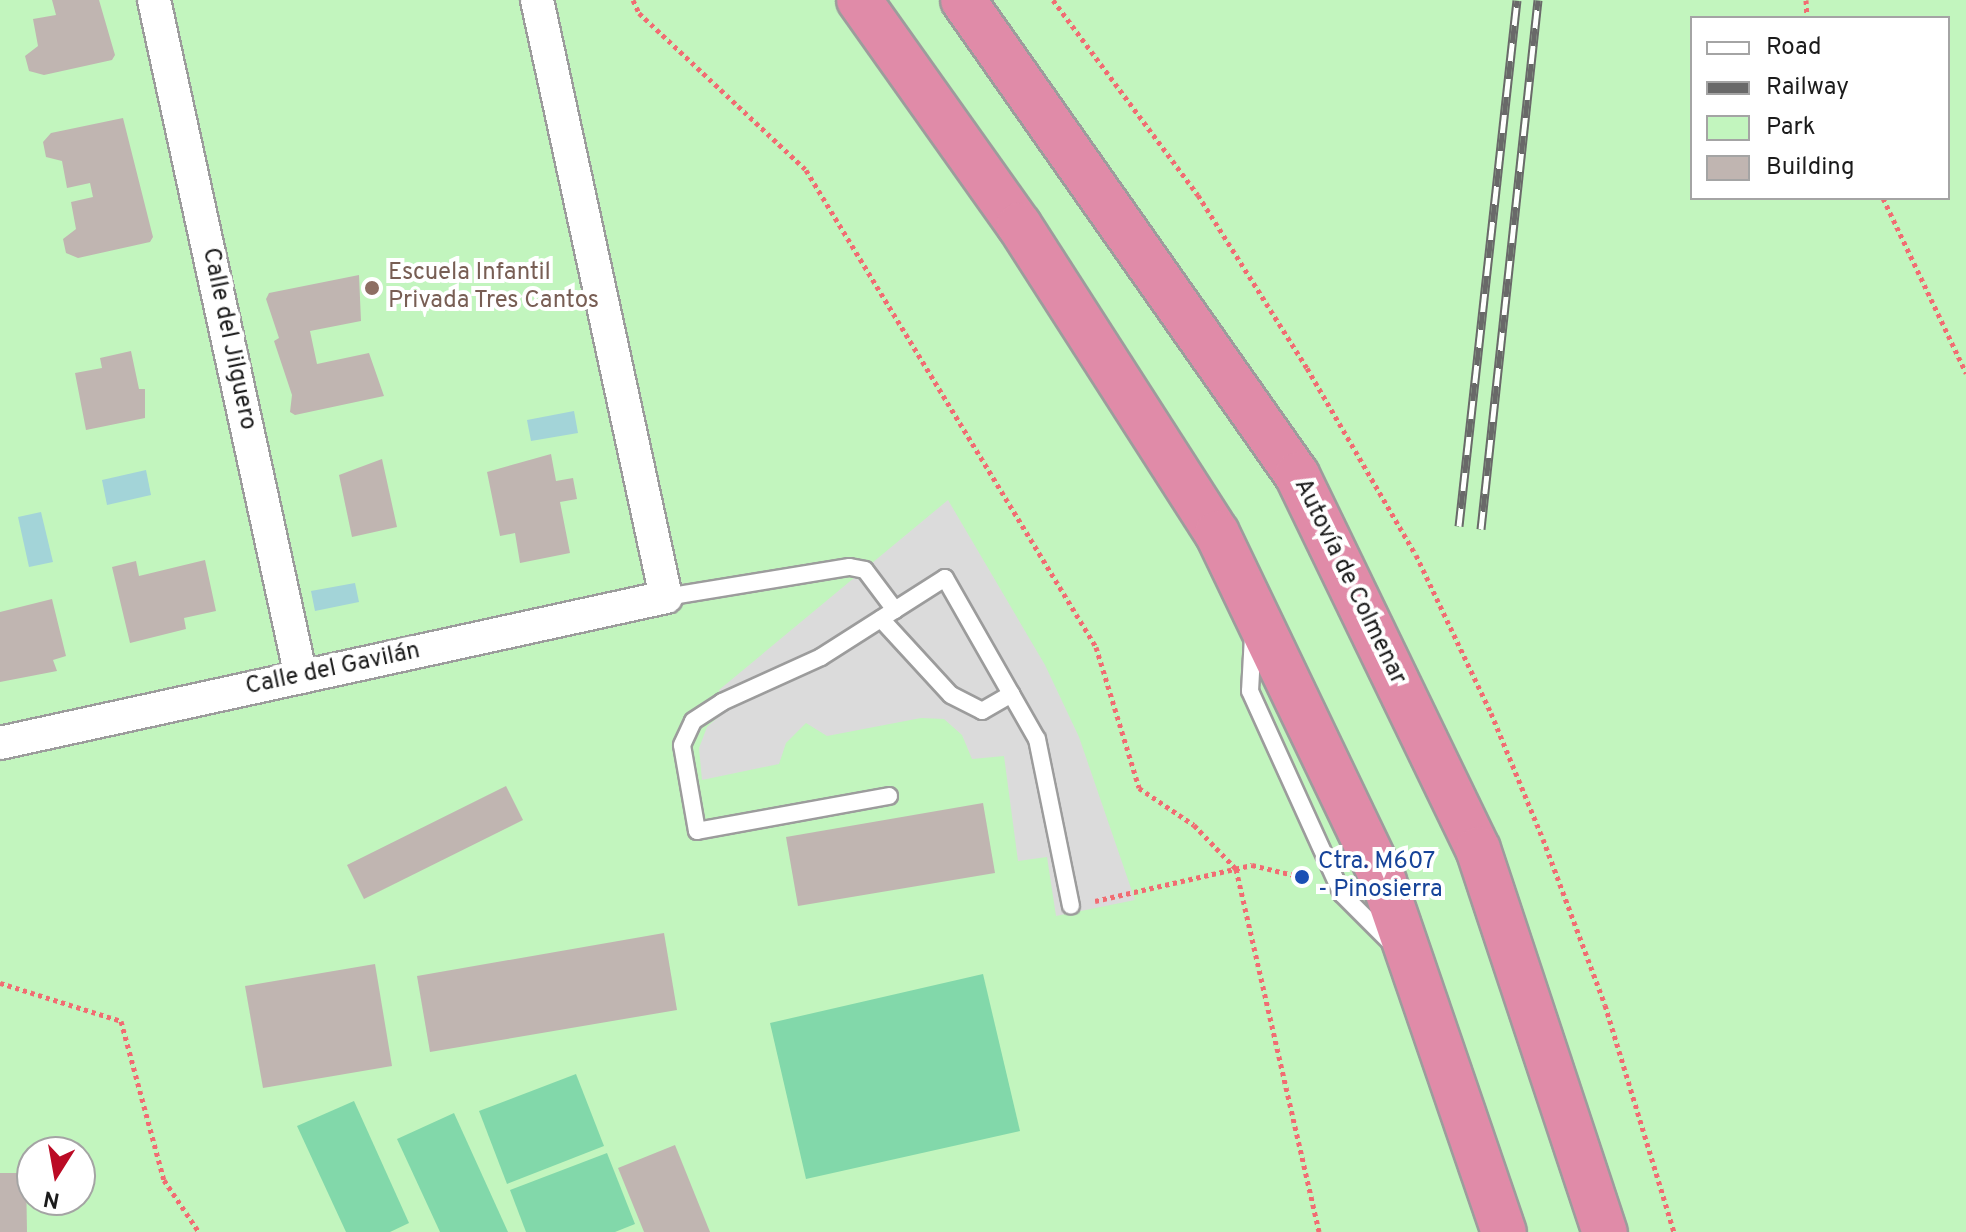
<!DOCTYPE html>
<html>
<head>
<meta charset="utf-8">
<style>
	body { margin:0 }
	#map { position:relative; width:1966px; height:1232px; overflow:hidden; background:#ece6e1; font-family:Overpass,sans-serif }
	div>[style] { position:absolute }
	.park>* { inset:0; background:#c2f5be }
	.pitch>* { inset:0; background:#82d8aa }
	.parking>* { inset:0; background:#dbdbdb }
	.water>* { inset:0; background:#a3d4d8 }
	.building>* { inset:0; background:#c0b5b1 }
	.path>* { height:5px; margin-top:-2.5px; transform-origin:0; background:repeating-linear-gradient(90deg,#f16c72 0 4px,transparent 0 8px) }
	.roads { filter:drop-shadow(2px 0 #9c9c9c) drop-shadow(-2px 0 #9c9c9c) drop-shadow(0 2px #9c9c9c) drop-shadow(0 -2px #9c9c9c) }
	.service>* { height:16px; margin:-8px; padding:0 8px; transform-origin:8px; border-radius:8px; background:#fff }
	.minor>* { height:32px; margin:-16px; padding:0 16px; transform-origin:16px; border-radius:16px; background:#fff }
	.motorway>* { height:44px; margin:-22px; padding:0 22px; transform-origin:22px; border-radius:22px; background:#e08ba8 }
	.rail>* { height:9px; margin-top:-4.5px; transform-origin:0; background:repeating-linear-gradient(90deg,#fff 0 18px,#696969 0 36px); box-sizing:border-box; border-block:2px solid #696969 }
	.dots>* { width:22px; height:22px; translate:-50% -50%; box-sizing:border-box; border:4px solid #fff; border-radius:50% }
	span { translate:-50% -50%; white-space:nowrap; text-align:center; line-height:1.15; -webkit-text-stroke:8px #fff; paint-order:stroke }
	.education-label { font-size:24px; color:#785e54 }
	.left { translate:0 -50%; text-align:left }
	.street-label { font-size:24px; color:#1b1b1b }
	.transit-label { font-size:24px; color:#164399 }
	.legend { position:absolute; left:1690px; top:16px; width:260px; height:184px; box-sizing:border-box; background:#fff; border:2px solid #a4a4a4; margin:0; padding:10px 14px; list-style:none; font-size:24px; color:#1b1b1b }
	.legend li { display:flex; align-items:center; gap:16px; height:40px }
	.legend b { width:40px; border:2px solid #a4a4a4 }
	.north { position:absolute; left:16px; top:1136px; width:80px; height:80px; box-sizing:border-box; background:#fff; border:2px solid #a4a4a4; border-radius:50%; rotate:191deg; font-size:22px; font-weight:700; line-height:32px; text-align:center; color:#1b1b1b }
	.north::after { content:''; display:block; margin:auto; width:28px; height:36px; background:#bb0b25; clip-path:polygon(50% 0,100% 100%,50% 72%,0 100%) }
</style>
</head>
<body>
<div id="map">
	<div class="park">
		<i style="clip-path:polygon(evenodd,0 0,1966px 0,1966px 1232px,0 1232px,0 0,1692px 18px,1948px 18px,1948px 198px,1692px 198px,1692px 18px,0 0,32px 1152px,80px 1152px,80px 1200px,32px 1200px,32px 1152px)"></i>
	</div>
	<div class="pitch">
		<i style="clip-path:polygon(983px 974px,1020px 1131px,806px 1179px,770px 1023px)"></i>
		<i style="clip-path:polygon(576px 1074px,604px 1146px,507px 1184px,479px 1111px)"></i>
		<i style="clip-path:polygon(354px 1101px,409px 1223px,390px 1232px,346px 1232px,297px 1126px)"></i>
		<i style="clip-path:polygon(454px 1113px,508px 1232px,440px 1232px,397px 1139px)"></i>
		<i style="clip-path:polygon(607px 1153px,635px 1224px,615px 1232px,526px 1232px,510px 1190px)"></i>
	</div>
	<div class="parking">
		<i style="clip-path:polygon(948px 500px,1045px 665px,1079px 737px,1135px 900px,1056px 916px,1047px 857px,1018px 861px,1004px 756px,972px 759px,962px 735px,944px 719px,921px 718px,827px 736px,806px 723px,786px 743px,779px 764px,702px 780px,699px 748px,707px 727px,725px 711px,719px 690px)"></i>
	</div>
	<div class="water">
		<i style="clip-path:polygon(574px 411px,578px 433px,531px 441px,527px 420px)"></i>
		<i style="clip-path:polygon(146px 470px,151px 495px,107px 505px,102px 480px)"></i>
		<i style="clip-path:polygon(41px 512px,53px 562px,29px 567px,18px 517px)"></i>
		<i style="clip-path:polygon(355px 583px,359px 602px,315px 611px,311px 591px)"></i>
	</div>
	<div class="building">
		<i style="clip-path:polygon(52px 0,99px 0,115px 55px,112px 60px,44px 75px,29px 71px,25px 56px,38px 46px,33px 19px,56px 15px)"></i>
		<i style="clip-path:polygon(123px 118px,153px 237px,150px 242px,78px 258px,66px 253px,63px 239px,76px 229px,71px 202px,93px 197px,90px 183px,67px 188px,62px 161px,46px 157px,43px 142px,51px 133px)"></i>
		<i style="clip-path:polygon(359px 275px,361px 321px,310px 331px,317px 364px,369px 353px,384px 396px,295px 415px,290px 412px,292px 395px,274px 341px,279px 338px,266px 299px,269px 293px)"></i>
		<i style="clip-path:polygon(131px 351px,139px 389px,145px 389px,145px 418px,86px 430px,75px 373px,102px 368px,100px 358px)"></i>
		<i style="clip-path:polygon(551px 454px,556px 481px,573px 478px,577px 499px,560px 502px,570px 553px,520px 563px,515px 533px,500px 536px,487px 472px)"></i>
		<i style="clip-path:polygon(382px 459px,397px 527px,352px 537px,339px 475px)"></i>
		<i style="clip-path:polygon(205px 560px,216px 611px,184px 618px,186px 629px,130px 643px,112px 567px,136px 561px,139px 576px)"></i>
		<i style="clip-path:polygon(52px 599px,66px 656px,53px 660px,57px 671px,0 682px,0 612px)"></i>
		<i style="clip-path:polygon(506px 786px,523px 820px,364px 899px,347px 865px)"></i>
		<i style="clip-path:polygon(983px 803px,995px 873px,798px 906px,786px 837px)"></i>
		<i style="clip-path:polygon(664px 933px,677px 1010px,430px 1052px,417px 976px)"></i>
		<i style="clip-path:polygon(375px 964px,392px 1066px,263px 1088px,245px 986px)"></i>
		<i style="clip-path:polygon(675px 1145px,710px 1232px,644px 1232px,618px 1168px)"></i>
		<i style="clip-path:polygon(0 1173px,26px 1173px,27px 1232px,0 1232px)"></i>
	</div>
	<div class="path">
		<i style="left:633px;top:0;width:14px;rotate:65deg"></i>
		<i style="left:639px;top:13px;width:229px;rotate:43.2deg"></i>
		<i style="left:806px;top:170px;width:558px;rotate:58.7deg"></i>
		<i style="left:1096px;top:647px;width:147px;rotate:73deg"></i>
		<i style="left:1139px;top:788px;width:66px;rotate:33.9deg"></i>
		<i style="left:1194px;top:825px;width:61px;rotate:46.3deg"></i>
		<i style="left:1236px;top:869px;width:372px;rotate:77.1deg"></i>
		<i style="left:1053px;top:0;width:243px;rotate:53.4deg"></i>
		<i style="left:1198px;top:195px;width:204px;rotate:57.8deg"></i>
		<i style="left:1307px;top:368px;width:216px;rotate:59.8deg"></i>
		<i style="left:1416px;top:555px;width:175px;rotate:64.6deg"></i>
		<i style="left:1491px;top:713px;width:136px;rotate:67.6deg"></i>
		<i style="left:1543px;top:839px;width:177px;rotate:69.5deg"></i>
		<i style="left:1605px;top:1005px;width:237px;rotate:73.1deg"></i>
		<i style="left:1806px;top:0;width:18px;rotate:87deg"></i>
		<i style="left:1883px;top:198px;width:194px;rotate:64.6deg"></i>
		<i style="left:1095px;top:901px;width:161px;rotate:-12.9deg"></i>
		<i style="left:1252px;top:865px;width:51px;rotate:13.5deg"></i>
		<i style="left:0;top:983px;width:127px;rotate:17.4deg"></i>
		<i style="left:121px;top:1021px;width:165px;rotate:74.9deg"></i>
		<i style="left:164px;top:1180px;width:63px;rotate:56.1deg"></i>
	</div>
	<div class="roads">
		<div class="service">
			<i style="left:666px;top:597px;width:186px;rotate:-9.3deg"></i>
			<i style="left:850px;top:567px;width:15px;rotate:11deg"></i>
			<i style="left:865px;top:570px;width:50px;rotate:53.1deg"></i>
			<i style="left:881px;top:619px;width:103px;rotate:47.4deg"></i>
			<i style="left:951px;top:695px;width:35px;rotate:27deg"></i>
			<i style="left:982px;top:711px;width:34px;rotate:-30deg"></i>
			<i style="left:1253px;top:636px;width:55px;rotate:93.1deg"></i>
			<i style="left:1250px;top:691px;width:223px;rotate:65.6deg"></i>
			<i style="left:1342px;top:894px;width:71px;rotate:45deg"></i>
			<i style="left:889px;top:796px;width:195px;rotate:169.7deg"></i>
			<i style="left:697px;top:831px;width:87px;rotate:-99.9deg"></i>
			<i style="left:682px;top:745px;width:26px;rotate:-65deg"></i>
			<i style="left:693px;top:721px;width:35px;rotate:-33deg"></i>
			<i style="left:722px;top:702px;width:109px;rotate:-24.4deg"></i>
			<i style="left:821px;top:657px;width:147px;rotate:-32.5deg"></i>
			<i style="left:945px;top:578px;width:185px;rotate:60.3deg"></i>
			<i style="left:1037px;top:739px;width:170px;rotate:78.5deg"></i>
		</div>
		<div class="minor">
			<i style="left:154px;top:0;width:693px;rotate:77.75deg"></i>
			<i style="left:0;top:743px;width:682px;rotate:-12.36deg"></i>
			<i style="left:666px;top:597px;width:611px;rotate:-102.19deg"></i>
		</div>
		<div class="motorway">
			<i style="left:859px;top:0;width:276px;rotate:54.6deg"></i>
			<i style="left:1019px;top:225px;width:366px;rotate:57.3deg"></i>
			<i style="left:1217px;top:533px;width:387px;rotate:64.4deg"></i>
			<i style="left:1384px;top:882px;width:370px;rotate:71.1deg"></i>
			<i style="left:963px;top:0;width:581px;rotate:54.89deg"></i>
			<i style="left:1297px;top:475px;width:415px;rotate:64.2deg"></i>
			<i style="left:1478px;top:849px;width:404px;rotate:71.7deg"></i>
		</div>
	</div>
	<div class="rail">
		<i style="left:1459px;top:526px;width:529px;rotate:-83.71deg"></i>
		<i style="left:1481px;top:529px;width:532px;rotate:-83.85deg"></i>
	</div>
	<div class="dots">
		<i style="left:372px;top:288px;background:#8d6e63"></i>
		<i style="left:1302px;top:877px;background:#1a4fb4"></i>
	</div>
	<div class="education-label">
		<span class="left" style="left:388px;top:288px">Escuela Infantil<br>Privada Tres Cantos</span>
	</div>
	<div class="street-label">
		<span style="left:228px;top:339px;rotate:78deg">Calle del Jilguero</span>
		<span style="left:1349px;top:582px;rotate:64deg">Autovía de Colmenar</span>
		<span style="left:333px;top:670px;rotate:-12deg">Calle del Gavilán</span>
	</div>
	<div class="transit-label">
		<span class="left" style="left:1318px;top:877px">Ctra. M607<br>- Pinosierra</span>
	</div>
	<ul class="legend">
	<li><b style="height:10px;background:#fff"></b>Road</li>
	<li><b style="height:10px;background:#696969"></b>Railway</li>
	<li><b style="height:22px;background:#c2f5be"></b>Park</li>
	<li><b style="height:22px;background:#c0b5b1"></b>Building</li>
	</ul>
	<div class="north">N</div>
</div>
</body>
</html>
